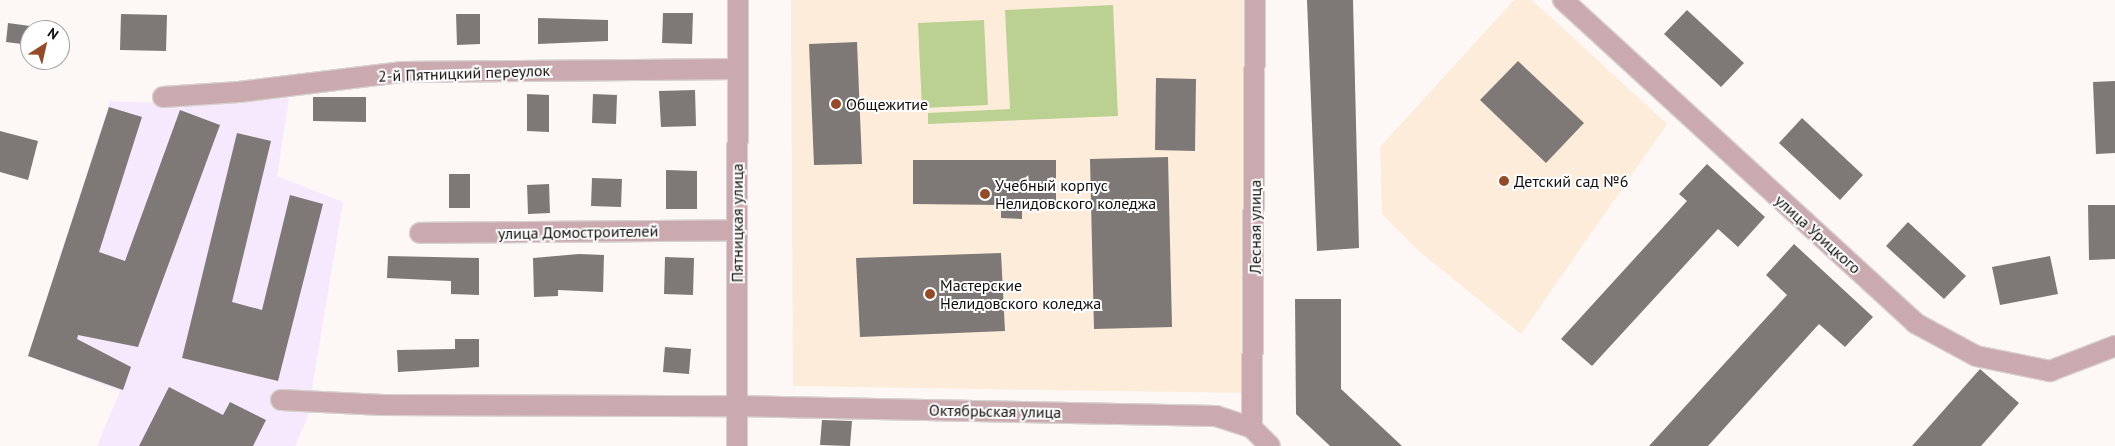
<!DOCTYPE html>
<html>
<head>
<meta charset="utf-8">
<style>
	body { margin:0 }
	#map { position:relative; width:2115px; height:446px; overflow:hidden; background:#fdf7f5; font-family:"PT Sans",sans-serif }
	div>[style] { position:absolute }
	.industrial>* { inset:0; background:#f6e9fd }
	.education>* { inset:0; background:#fdecda }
	.green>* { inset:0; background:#bad192 }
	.building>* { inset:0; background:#7e7977 }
	.roads { filter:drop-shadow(1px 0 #d7d2d0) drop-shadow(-1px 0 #d7d2d0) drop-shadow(0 1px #d7d2d0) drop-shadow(0 -1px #d7d2d0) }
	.minor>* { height:20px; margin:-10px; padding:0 10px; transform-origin:10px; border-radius:10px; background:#cbaaaf }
	.dots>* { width:14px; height:14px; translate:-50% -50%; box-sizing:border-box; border:2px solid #fff; border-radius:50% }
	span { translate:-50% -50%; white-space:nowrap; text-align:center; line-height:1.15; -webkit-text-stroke:4px #fff; paint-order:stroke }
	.street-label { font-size:16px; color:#100e0d }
	.poi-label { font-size:16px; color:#100e0d }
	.left { translate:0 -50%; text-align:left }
	.north { position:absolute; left:20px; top:20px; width:50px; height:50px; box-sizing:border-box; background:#fff; border:1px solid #9f9f9e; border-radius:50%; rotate:35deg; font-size:14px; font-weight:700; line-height:20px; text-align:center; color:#100e0d }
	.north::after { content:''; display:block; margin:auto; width:18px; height:22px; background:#934b29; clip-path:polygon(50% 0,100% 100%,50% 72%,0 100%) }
</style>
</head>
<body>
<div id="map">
	<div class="industrial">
		<i style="clip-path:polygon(289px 98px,277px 176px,343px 202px,307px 419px,295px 446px,97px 446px,120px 391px,28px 356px,110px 101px,181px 104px)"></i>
	</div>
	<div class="education">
		<i style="clip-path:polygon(791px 0,1244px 0,1248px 393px,793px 386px)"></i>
		<i style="clip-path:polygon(1514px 0,1532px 0,1667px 124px,1521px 334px,1420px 252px,1382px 214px,1380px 147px)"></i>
	</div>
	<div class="green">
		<i style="clip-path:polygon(1113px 5px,1118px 116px,928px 124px,928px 113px,1010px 109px,1005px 10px)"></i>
		<i style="clip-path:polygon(984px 20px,988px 105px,922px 108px,918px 23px)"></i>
	</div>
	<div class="building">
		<i style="clip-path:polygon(1307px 0,1353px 0,1359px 248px,1317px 251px)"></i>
		<i style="clip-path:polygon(1687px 10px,1744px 63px,1721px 87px,1664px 34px)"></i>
		<i style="clip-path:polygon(663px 13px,693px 13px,692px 44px,662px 43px)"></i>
		<i style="clip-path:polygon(121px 14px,167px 15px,166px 51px,120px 50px)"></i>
		<i style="clip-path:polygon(456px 14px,480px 14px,480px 44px,457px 45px)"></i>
		<i style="clip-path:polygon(538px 18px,608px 20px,608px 41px,538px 44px)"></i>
		<i style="clip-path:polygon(8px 23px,30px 26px,30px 45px,6px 42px)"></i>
		<i style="clip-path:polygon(857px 42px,862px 164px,814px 165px,809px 44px)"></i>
		<i style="clip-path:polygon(1518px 61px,1584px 123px,1546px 163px,1480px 100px)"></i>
		<i style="clip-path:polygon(1156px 78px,1196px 79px,1195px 151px,1155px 150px)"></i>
		<i style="clip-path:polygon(2115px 81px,2115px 153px,2096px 154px,2093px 82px)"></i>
		<i style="clip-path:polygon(695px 90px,696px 126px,661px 127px,659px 91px)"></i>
		<i style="clip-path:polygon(527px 94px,549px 95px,549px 132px,527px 131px)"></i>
		<i style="clip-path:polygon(593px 94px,617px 95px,616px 124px,592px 123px)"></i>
		<i style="clip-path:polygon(313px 97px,366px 97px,366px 122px,313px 121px)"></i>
		<i style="clip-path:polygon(109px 107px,142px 117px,99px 252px,125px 261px,180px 110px,220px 125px,138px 347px,78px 335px,77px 339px,131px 367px,123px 390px,28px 356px)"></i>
		<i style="clip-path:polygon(1802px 118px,1863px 175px,1840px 200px,1779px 143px)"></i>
		<i style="clip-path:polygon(0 131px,38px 141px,28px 180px,0 172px)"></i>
		<i style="clip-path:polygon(237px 133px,271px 141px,232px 302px,262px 310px,290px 195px,323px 204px,278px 381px,182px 358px)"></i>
		<i style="clip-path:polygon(1168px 157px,1172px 327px,1094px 329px,1090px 159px)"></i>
		<i style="clip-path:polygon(913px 160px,1056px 160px,1056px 202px,1022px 202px,1022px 219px,1001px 218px,1001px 205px,913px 204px)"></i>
		<i style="clip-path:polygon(1707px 164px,1765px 217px,1738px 247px,1718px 229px,1592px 366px,1561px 339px,1687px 201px,1679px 194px)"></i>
		<i style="clip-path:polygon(666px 170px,697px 171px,697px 209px,666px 209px)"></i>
		<i style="clip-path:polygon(449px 174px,470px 174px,470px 208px,449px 208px)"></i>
		<i style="clip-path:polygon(592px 178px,622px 179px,621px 207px,591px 206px)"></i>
		<i style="clip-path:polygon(549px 184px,550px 213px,528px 214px,527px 185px)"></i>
		<i style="clip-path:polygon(2088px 205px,2115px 205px,2115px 259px,2089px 260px)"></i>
		<i style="clip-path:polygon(1908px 222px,1966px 276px,1944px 299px,1886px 246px)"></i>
		<i style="clip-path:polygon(1794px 244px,1873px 317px,1845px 347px,1819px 324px,1708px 446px,1649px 446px,1787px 295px,1766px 275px)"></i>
		<i style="clip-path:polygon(1001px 253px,1005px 331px,860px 337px,856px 258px)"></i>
		<i style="clip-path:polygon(579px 254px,604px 255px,603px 292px,558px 290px,558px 296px,534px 297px,533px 258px)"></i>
		<i style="clip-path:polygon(388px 256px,479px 258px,479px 295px,451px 294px,451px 281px,387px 278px)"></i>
		<i style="clip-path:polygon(2050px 256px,2058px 294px,2000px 305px,1992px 267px)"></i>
		<i style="clip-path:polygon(665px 257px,694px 258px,693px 295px,664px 294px)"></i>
		<i style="clip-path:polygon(1295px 299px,1341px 299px,1341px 389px,1402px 446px,1330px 446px,1296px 414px)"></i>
		<i style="clip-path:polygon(455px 339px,479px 339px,479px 367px,398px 372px,397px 350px,455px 349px)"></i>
		<i style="clip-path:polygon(665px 347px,691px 349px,689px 374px,663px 372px)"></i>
		<i style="clip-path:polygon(1980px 369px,2019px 403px,1981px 446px,1912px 446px)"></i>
		<i style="clip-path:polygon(169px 387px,223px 415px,230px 402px,266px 420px,253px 446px,139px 446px)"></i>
		<i style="clip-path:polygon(822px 420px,852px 421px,850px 446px,820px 445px)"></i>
	</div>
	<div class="roads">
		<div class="minor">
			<i style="left:1563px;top:0;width:478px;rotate:42.5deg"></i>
			<i style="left:1915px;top:323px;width:69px;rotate:28.4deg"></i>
			<i style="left:1976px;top:356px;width:76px;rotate:11.5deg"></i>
			<i style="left:2050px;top:371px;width:70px;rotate:-21deg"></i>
			<i style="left:163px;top:97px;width:76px;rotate:-3.8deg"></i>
			<i style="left:239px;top:92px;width:163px;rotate:-7deg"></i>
			<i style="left:401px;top:72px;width:336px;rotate:-0.5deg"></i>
			<i style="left:420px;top:233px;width:317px;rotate:-0.5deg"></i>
			<i style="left:281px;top:400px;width:102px;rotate:2.8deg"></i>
			<i style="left:383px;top:405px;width:353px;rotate:0.2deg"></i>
			<i style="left:736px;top:406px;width:480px;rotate:1.2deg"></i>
			<i style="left:1216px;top:416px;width:38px;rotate:18deg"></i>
			<i style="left:1252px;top:428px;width:25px;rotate:45deg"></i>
			<i style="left:1252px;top:428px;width:428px;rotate:-89.6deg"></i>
			<i style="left:737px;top:446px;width:446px;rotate:-89.9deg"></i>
		</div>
	</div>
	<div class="dots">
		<i style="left:836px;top:104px;background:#934b29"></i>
		<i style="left:1504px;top:181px;background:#934b29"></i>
		<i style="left:985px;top:194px;background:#934b29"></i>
		<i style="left:930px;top:294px;background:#934b29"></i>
	</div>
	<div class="street-label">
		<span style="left:464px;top:73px;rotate:-2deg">2-й Пятницкий переулок</span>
		<span style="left:737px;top:223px;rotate:-90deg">Пятницкая улица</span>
		<span style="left:1255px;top:227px;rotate:-90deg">Лесная улица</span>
		<span style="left:578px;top:232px;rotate:-1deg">улица Домостроителей</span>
		<span style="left:1818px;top:234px;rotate:42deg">улица Урицкого</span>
		<span style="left:995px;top:411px;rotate:1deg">Октябрьская улица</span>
	</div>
	<div class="poi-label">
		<span class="left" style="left:846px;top:104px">Общежитие</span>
		<span class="left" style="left:1514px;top:181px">Детский сад №6</span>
		<span class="left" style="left:995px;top:194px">Учебный корпус<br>Нелидовского коледжа</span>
		<span class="left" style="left:940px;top:294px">Мастерские<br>Нелидовского коледжа</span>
	</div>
	<div class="north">N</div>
</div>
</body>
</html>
